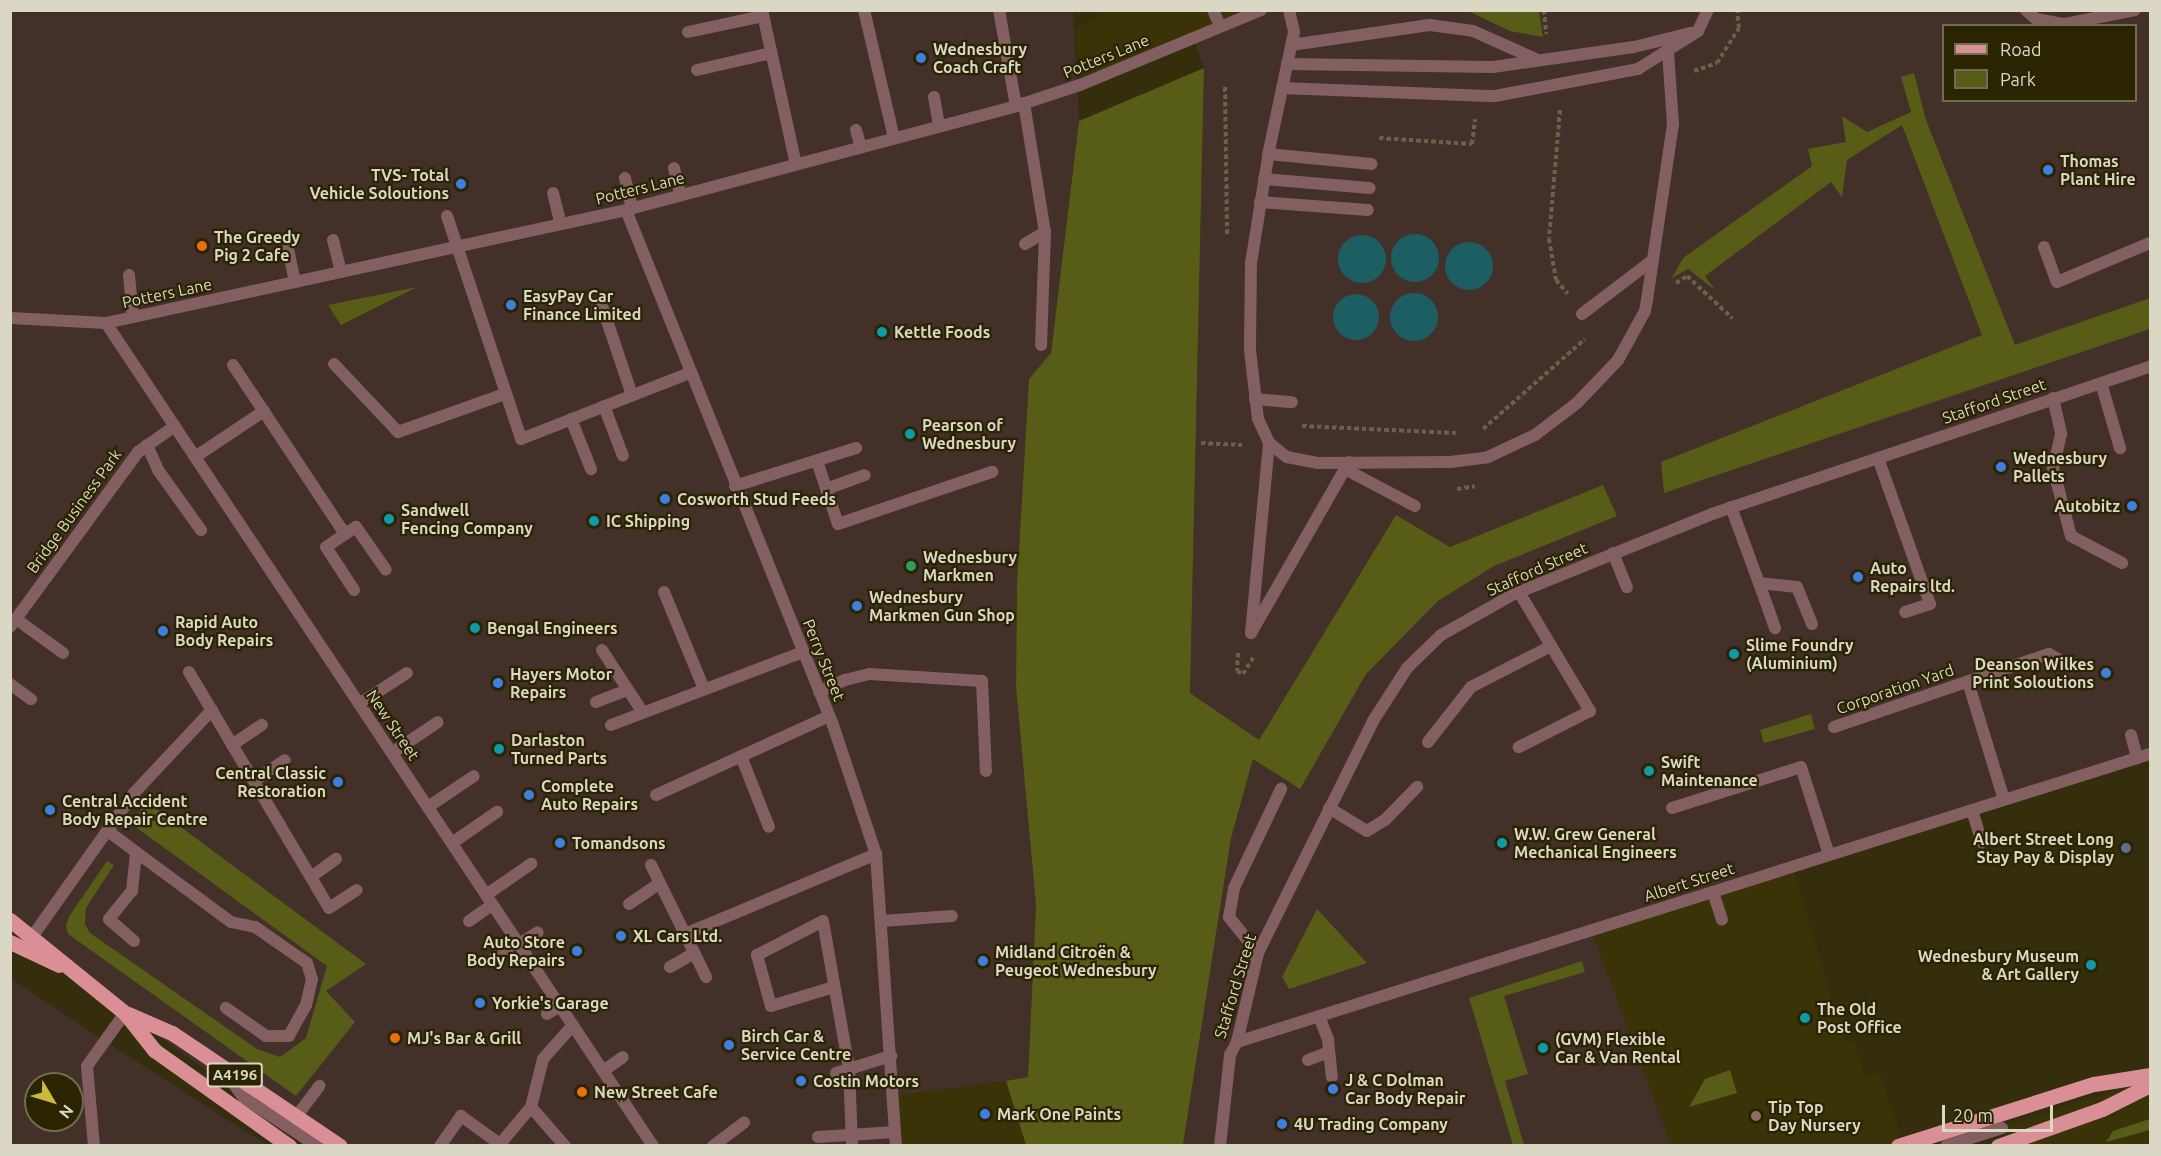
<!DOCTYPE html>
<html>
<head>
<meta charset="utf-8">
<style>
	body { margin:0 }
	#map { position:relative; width:2161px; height:1156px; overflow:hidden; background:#342e0d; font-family:Ubuntu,sans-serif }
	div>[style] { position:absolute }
	.built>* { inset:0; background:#3b3308 }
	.industrial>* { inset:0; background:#433029 }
	.green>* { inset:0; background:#575c16 }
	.water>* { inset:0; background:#1c5e61 }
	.round { border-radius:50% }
	.path>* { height:4px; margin-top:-2px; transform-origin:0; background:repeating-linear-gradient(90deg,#686346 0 4.5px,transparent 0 7.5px) }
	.lane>* { height:12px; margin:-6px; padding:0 6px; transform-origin:6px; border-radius:6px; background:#845f62 }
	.street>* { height:12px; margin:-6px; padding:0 6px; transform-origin:6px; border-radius:6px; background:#845f62 }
	.primary>* { height:15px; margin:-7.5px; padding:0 7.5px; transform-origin:7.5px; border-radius:7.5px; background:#da8f96 }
	.dots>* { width:16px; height:16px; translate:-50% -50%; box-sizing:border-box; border:3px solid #2a2403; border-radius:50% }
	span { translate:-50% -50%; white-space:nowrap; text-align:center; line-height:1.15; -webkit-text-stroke:4.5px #2a2403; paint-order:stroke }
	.shield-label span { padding:2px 4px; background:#2a2403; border:2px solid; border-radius:4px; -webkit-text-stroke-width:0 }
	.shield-label { font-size:15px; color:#dad7c5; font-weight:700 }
	.poi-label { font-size:16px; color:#dad7c5; font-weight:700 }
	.left { translate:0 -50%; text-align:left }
	.right { translate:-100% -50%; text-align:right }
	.street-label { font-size:16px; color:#dad7c5 }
	.frame { position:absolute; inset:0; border:12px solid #dad7c5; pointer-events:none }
	.legend { position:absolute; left:1942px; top:24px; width:195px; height:78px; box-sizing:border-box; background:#2a2403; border:2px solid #706c51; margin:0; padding:8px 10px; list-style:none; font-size:18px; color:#dad7c5 }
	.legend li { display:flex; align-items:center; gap:12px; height:30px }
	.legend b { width:30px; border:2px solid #706c51 }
	.north { position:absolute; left:24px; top:1072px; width:60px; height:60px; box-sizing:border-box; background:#2a2403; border:2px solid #706c51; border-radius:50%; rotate:128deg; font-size:16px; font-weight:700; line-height:24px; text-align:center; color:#dad7c5 }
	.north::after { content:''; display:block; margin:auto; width:21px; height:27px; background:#ccb939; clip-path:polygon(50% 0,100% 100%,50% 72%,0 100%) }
	.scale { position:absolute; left:1942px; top:1105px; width:111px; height:27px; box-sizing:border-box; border:3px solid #dad7c5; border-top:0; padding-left:8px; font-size:18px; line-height:21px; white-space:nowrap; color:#dad7c5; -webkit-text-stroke:4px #2a2403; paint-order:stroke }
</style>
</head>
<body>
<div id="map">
	<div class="built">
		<i style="clip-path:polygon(1107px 11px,1261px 11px,1080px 85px,1076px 29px)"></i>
		<i style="clip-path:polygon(1792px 867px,1845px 1044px,1854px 1041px,1865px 1078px,1880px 1073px,1903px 1145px,1671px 1145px,1591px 930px)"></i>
		<i style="clip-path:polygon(2150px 1079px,2150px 1145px,2007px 1145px,2002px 1128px)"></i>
		<i style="clip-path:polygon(1006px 1081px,1026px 1145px,896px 1145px,893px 1096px)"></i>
	</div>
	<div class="industrial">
		<i style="clip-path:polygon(evenodd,1261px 10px,2150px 11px,2150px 754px,1591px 930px,1671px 1145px,1183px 1146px,1231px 838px,1259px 740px,1190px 693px,1204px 68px,1193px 38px,1261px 10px,1944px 26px,2136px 26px,2136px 100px,1944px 100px,1944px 26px)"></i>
		<i style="clip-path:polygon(10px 11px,1073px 11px,1079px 122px,1051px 353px,1029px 379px,1017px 583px,1016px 687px,1036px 905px,1028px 1078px,893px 1096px,896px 1145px,317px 1145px,244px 1098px,11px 929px)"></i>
		<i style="clip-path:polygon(evenodd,10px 978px,100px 1038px,267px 1145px,11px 1145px,10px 978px,36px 1084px,72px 1084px,72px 1120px,36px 1120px,36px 1084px)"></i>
	</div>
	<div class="green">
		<i style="clip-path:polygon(1468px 11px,1539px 11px,1543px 37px,1510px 31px)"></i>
		<i style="clip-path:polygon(1204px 68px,1190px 693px,1259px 740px,1396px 515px,1450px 547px,1603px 485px,1617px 516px,1494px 566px,1438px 601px,1366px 674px,1300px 789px,1253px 759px,1231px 838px,1183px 1145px,1026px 1145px,1006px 1081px,1028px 1077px,1036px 905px,1016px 687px,1017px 583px,1029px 379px,1051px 353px,1079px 121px)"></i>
		<i style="clip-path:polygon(1914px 73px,1926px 120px,2015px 345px,2150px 298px,2150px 329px,1664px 493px,1661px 462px,1982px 335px,1902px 125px,1847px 160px,1842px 197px,1831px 182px,1705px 276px,1715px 290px,1688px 269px,1672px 278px,1683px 258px,1812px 166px,1808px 149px,1846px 142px,1842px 116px,1867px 132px,1911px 112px,1901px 77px)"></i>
		<i style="clip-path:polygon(417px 287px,341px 325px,328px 305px)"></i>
		<i style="clip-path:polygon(1811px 714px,1815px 729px,1764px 743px,1760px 730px)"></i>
		<i style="clip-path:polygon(147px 802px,366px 964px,326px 991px,355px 1022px,296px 1096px,68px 934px,66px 925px,70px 915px,107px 861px,114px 865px,86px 908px,85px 924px,90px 933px,257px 1049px,280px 1057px,306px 1038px,327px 966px,137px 828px,135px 819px)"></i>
		<i style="clip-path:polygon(1317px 909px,1367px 963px,1289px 989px,1282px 977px)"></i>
		<i style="clip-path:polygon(1582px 961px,1585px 972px,1504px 996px,1528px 1074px,1505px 1081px,1524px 1145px,1513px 1145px,1469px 998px)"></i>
		<i style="clip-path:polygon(1730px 1070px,1737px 1093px,1689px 1107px,1705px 1079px)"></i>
		<i style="clip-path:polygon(2150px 1119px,2150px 1130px,2106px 1142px,2113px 1131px)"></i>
	</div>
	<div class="water">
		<i class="round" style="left:1391px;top:234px;width:48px;height:48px"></i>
		<i class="round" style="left:1338px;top:235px;width:48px;height:48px"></i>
		<i class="round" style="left:1445px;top:242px;width:48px;height:48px"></i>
		<i class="round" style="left:1390px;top:293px;width:48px;height:48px"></i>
		<i class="round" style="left:1333px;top:294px;width:46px;height:46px"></i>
	</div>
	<div class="path">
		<i style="left:1544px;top:10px;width:24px;rotate:85deg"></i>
		<i style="left:1694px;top:71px;width:24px;rotate:-19deg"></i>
		<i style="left:1717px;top:63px;width:41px;rotate:-57.8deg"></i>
		<i style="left:1739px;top:28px;width:18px;rotate:-96deg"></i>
		<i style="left:1225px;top:87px;width:149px;rotate:89.2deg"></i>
		<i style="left:1560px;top:110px;width:129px;rotate:94.9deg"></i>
		<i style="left:1549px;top:239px;width:42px;rotate:80.3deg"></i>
		<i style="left:1556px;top:280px;width:18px;rotate:49deg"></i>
		<i style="left:1379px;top:138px;width:93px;rotate:3.7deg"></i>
		<i style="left:1472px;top:144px;width:25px;rotate:-83deg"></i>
		<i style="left:1676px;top:283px;width:13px;rotate:-32deg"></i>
		<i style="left:1687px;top:276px;width:62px;rotate:43deg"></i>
		<i style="left:1302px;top:426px;width:154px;rotate:2.6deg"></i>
		<i style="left:1483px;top:429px;width:136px;rotate:-41.4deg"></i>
		<i style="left:1201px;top:443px;width:41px;rotate:2.8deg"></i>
		<i style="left:1457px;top:489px;width:18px;rotate:-9deg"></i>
		<i style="left:1238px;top:653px;width:18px;rotate:93deg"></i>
		<i style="left:1237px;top:671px;width:7px;rotate:27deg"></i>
		<i style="left:1243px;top:674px;width:19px;rotate:-58deg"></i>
	</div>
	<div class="lane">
		<i style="left:762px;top:10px;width:158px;rotate:77.6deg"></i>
		<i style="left:864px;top:10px;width:131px;rotate:76.8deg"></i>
		<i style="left:999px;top:10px;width:97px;rotate:80deg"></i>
		<i style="left:1213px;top:10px;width:17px;rotate:66deg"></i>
		<i style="left:1289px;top:10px;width:23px;rotate:77deg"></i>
		<i style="left:1294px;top:32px;width:122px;rotate:101.9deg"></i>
		<i style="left:1269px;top:151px;width:113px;rotate:99.1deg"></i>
		<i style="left:1251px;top:263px;width:87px;rotate:90.7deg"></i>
		<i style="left:1250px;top:350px;width:69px;rotate:83.4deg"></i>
		<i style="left:1258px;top:419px;width:26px;rotate:65deg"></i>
		<i style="left:1269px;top:443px;width:23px;rotate:38deg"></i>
		<i style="left:1287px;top:457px;width:32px;rotate:11deg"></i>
		<i style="left:1318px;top:463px;width:132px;rotate:-0.4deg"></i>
		<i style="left:1450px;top:462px;width:38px;rotate:-7deg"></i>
		<i style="left:1488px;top:457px;width:52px;rotate:-25.1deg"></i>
		<i style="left:1535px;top:435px;width:53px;rotate:-37.3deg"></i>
		<i style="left:1577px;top:403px;width:59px;rotate:-46.4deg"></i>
		<i style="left:1618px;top:360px;width:56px;rotate:-61.1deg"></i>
		<i style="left:1645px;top:311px;width:11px;rotate:-80deg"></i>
		<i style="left:1647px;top:300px;width:178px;rotate:-81.6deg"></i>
		<i style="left:1673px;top:124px;width:71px;rotate:-94deg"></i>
		<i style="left:2026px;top:10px;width:13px;rotate:42deg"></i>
		<i style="left:2036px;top:19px;width:29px;rotate:10deg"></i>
		<i style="left:2065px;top:24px;width:71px;rotate:-11.3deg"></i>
		<i style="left:688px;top:32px;width:77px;rotate:-12deg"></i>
		<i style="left:1291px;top:45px;width:140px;rotate:-8.2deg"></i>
		<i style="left:1430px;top:25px;width:43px;rotate:7.9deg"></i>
		<i style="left:1473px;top:31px;width:71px;rotate:24deg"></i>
		<i style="left:1287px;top:64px;width:206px;rotate:0.8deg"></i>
		<i style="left:1493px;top:67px;width:142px;rotate:-8.1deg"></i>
		<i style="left:1634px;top:47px;width:59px;rotate:-13.8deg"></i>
		<i style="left:697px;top:70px;width:76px;rotate:-12.9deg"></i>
		<i style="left:1282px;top:88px;width:213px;rotate:2.2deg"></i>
		<i style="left:1495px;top:96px;width:146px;rotate:-10.7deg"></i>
		<i style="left:1638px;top:69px;width:71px;rotate:-32.3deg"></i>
		<i style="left:1698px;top:31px;width:23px;rotate:-65deg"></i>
		<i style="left:934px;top:97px;width:29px;rotate:80deg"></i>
		<i style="left:1024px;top:103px;width:131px;rotate:80.8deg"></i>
		<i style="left:1045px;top:232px;width:113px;rotate:92deg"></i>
		<i style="left:856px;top:130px;width:18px;rotate:74deg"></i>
		<i style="left:1268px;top:154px;width:104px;rotate:5.5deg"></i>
		<i style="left:674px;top:168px;width:28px;rotate:77deg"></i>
		<i style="left:625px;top:178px;width:31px;rotate:77deg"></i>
		<i style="left:1264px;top:179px;width:106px;rotate:4.9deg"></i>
		<i style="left:553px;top:193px;width:32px;rotate:76deg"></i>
		<i style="left:1260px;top:202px;width:108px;rotate:4.2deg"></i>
		<i style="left:447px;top:216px;width:235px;rotate:71.6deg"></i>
		<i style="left:521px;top:439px;width:180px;rotate:-21.4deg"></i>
		<i style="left:333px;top:240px;width:33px;rotate:76deg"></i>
		<i style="left:1025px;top:244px;width:23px;rotate:-31deg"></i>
		<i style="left:2044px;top:247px;width:37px;rotate:70deg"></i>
		<i style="left:2057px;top:282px;width:101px;rotate:-22.8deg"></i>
		<i style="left:288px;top:249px;width:34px;rotate:78deg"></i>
		<i style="left:129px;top:275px;width:42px;rotate:84.6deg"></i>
		<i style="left:601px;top:303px;width:97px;rotate:71.4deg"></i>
		<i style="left:1582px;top:314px;width:89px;rotate:-37.3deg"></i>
		<i style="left:334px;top:364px;width:93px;rotate:46.7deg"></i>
		<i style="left:398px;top:432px;width:114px;rotate:-19.6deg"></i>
		<i style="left:233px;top:365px;width:203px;rotate:56.5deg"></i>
		<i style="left:2101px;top:383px;width:68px;rotate:73.7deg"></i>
		<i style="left:2053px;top:398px;width:37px;rotate:77deg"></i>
		<i style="left:2061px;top:434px;width:35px;rotate:103deg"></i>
		<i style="left:2053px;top:468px;width:70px;rotate:75.2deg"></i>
		<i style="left:2071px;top:536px;width:58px;rotate:27.9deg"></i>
		<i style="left:1255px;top:399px;width:37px;rotate:5deg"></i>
		<i style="left:604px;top:406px;width:53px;rotate:69.2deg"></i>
		<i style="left:571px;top:419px;width:54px;rotate:68.2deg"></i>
		<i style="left:1269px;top:443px;width:191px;rotate:95.4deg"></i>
		<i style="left:1251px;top:633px;width:197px;rotate:-60.2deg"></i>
		<i style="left:147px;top:445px;width:27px;rotate:66deg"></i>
		<i style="left:158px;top:470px;width:74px;rotate:54.4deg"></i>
		<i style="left:195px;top:457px;width:83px;rotate:-33.7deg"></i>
		<i style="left:1878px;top:458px;width:155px;rotate:70.4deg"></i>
		<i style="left:1930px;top:604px;width:26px;rotate:162deg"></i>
		<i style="left:817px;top:461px;width:66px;rotate:71.6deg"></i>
		<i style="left:838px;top:524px;width:163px;rotate:-18.7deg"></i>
		<i style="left:1345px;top:469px;width:79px;rotate:27.9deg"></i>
		<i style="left:735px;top:486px;width:127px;rotate:-17.4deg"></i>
		<i style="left:826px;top:489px;width:41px;rotate:-19.7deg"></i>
		<i style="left:1731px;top:507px;width:81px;rotate:69.8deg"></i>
		<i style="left:1759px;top:583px;width:38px;rotate:6deg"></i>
		<i style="left:1797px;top:587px;width:40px;rotate:68deg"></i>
		<i style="left:1613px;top:553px;width:37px;rotate:68deg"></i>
		<i style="left:1759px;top:583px;width:48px;rotate:70.4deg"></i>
		<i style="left:354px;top:590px;width:51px;rotate:-123.1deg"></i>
		<i style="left:326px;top:547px;width:36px;rotate:-34deg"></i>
		<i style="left:356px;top:527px;width:52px;rotate:55.1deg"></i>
		<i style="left:664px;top:592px;width:105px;rotate:67.6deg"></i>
		<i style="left:1519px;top:592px;width:139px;rotate:59.2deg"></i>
		<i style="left:1590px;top:711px;width:80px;rotate:153.1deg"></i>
		<i style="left:16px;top:619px;width:58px;rotate:35.9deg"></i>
		<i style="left:10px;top:627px;width:217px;rotate:-53.8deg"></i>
		<i style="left:138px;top:452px;width:45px;rotate:-35.1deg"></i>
		<i style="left:602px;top:650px;width:75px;rotate:56.9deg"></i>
		<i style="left:189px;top:672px;width:274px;rotate:59.3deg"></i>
		<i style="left:329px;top:908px;width:33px;rotate:-33deg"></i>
		<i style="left:1968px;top:682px;width:123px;rotate:73deg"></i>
		<i style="left:10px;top:684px;width:26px;rotate:36deg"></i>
		<i style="left:819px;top:692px;width:29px;rotate:-25deg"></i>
		<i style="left:845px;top:680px;width:25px;rotate:-14deg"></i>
		<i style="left:869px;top:674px;width:113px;rotate:3.5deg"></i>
		<i style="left:982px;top:681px;width:90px;rotate:87.5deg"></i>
		<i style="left:596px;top:702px;width:34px;rotate:-21deg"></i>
		<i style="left:359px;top:704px;width:57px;rotate:-32.9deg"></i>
		<i style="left:611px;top:725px;width:205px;rotate:-20.8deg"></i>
		<i style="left:1834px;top:727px;width:227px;rotate:-18.8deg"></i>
		<i style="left:2049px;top:654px;width:25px;rotate:29deg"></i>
		<i style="left:2131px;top:735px;width:24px;rotate:75deg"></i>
		<i style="left:1428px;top:742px;width:70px;rotate:-52deg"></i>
		<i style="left:1471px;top:687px;width:90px;rotate:-27.1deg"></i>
		<i style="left:232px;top:745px;width:36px;rotate:-34deg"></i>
		<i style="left:392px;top:753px;width:55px;rotate:-34deg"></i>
		<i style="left:741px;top:756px;width:76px;rotate:68.5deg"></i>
		<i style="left:254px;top:781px;width:37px;rotate:-34deg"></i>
		<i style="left:656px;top:795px;width:190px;rotate:-24.5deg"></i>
		<i style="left:428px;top:807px;width:55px;rotate:-34deg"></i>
		<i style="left:1329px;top:808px;width:44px;rotate:31.2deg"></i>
		<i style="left:1367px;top:831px;width:22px;rotate:-32deg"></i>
		<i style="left:1386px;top:819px;width:45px;rotate:-45.9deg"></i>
		<i style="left:1672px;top:808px;width:135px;rotate:-17.6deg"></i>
		<i style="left:1801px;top:767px;width:92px;rotate:72.3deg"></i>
		<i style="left:1972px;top:810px;width:34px;rotate:73deg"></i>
		<i style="left:108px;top:831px;width:35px;rotate:37deg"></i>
		<i style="left:452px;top:843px;width:55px;rotate:-34.6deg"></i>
		<i style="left:651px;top:865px;width:125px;rotate:63.8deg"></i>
		<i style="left:311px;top:877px;width:31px;rotate:-36deg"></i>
		<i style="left:1713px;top:892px;width:29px;rotate:72deg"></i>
		<i style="left:486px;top:895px;width:55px;rotate:-34.6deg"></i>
		<i style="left:629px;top:904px;width:37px;rotate:-34deg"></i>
		<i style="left:469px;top:921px;width:28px;rotate:-35deg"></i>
		<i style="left:882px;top:921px;width:70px;rotate:-4.1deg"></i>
		<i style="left:685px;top:934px;width:207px;rotate:-22.7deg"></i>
		<i style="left:134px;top:941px;width:33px;rotate:-139deg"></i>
		<i style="left:109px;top:919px;width:36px;rotate:-51deg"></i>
		<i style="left:132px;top:891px;width:39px;rotate:-84deg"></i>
		<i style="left:136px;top:852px;width:118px;rotate:36.4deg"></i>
		<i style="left:231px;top:922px;width:25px;rotate:12deg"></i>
		<i style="left:255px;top:927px;width:63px;rotate:34.7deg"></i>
		<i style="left:307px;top:963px;width:17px;rotate:73deg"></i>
		<i style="left:312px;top:979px;width:27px;rotate:103deg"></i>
		<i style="left:306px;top:1005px;width:35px;rotate:119deg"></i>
		<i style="left:289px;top:1036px;width:23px;rotate:180deg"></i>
		<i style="left:266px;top:1036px;width:49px;rotate:-145deg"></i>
		<i style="left:27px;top:944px;width:185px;rotate:-54.7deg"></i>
		<i style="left:134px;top:793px;width:114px;rotate:-46.8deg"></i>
		<i style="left:519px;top:944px;width:22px;rotate:-32deg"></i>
		<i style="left:1258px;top:953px;width:46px;rotate:-128.9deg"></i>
		<i style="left:1229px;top:917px;width:29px;rotate:-80deg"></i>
		<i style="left:1234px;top:888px;width:110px;rotate:-64.6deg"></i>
		<i style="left:494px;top:958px;width:29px;rotate:-36deg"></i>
		<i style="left:670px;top:967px;width:28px;rotate:-30deg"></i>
		<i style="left:834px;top:987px;width:66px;rotate:163.2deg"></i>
		<i style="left:771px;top:1006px;width:53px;rotate:-105.4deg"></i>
		<i style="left:757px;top:955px;width:74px;rotate:-27.3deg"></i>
		<i style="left:823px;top:921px;width:150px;rotate:80deg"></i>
		<i style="left:849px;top:1069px;width:75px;rotate:87.7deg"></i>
		<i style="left:547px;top:1014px;width:15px;rotate:-32deg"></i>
		<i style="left:1319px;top:1016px;width:26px;rotate:69deg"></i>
		<i style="left:1328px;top:1040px;width:37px;rotate:84deg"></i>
		<i style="left:1308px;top:1060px;width:22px;rotate:-21deg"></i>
		<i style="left:603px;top:1071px;width:24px;rotate:-35deg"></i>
		<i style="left:836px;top:1073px;width:58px;rotate:-17.2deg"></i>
		<i style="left:531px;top:1107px;width:52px;rotate:48.9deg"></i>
		<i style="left:296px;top:1117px;width:39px;rotate:-53deg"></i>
		<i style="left:818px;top:1137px;width:77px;rotate:-3.7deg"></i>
		<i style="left:94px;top:1146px;width:80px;rotate:-95deg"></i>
		<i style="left:87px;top:1066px;width:65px;rotate:-54.4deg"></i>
		<i style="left:440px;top:1146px;width:37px;rotate:-55deg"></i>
		<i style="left:461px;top:1116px;width:48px;rotate:35.7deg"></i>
		<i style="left:500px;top:1144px;width:48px;rotate:-50deg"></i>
		<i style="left:531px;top:1107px;width:49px;rotate:-76deg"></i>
		<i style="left:543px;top:1059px;width:45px;rotate:-48.6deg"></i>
		<i style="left:713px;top:1146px;width:39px;rotate:-37deg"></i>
	</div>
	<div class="street">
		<i style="left:626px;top:210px;width:555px;rotate:68.1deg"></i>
		<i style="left:833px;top:725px;width:136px;rotate:71.6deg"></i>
		<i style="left:876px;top:854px;width:293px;rotate:86.1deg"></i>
		<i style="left:10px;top:318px;width:96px;rotate:3deg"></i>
		<i style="left:106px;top:323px;width:532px;rotate:-12.26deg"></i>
		<i style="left:626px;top:210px;width:404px;rotate:-14.9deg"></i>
		<i style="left:1016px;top:106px;width:67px;rotate:-18.2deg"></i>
		<i style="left:1080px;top:85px;width:196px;rotate:-22.5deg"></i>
		<i style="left:106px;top:323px;width:988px;rotate:56.39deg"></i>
		<i style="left:1237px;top:1042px;width:957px;rotate:-17.51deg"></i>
		<i style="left:225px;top:1072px;width:32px;rotate:54deg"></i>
		<i style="left:244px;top:1098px;width:87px;rotate:33.3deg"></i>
		<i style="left:1220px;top:1146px;width:92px;rotate:-83.7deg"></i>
		<i style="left:1230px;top:1055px;width:15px;rotate:-62deg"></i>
		<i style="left:1237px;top:1042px;width:91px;rotate:-76.7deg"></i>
		<i style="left:1258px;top:953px;width:259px;rotate:-63.6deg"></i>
		<i style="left:1373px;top:721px;width:63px;rotate:-57.3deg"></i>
		<i style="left:1407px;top:668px;width:47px;rotate:-44.1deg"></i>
		<i style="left:1441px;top:635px;width:84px;rotate:-29.3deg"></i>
		<i style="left:1514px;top:594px;width:214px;rotate:-22deg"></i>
		<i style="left:1712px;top:514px;width:462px;rotate:-18.6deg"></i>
		<i style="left:1946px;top:1146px;width:59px;rotate:-17.8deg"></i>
	</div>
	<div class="primary">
		<i style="left:10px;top:920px;width:148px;rotate:39deg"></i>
		<i style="left:125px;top:1013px;width:47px;rotate:51.9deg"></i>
		<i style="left:154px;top:1050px;width:166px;rotate:35.4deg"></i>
		<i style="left:10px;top:942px;width:54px;rotate:25.1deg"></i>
		<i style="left:128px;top:1014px;width:48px;rotate:23.4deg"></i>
		<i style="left:172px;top:1033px;width:202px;rotate:33.9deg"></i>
		<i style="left:1898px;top:1146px;width:206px;rotate:-17.6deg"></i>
		<i style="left:2094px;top:1084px;width:57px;rotate:-9.1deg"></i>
		<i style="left:1998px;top:1146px;width:110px;rotate:-19.6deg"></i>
		<i style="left:2102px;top:1109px;width:54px;rotate:-26.6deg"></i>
	</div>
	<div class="dots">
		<i style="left:921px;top:58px;background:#3f7fe0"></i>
		<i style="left:2048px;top:170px;background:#3f7fe0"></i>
		<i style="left:461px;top:184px;background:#3f7fe0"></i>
		<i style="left:202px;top:246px;background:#e8710a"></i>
		<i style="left:511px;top:305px;background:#3f7fe0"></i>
		<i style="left:882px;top:332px;background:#0f9aa8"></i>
		<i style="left:910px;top:434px;background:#0f9aa8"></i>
		<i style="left:2001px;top:467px;background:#3f7fe0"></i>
		<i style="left:665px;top:499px;background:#3f7fe0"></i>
		<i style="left:2132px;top:506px;background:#3f7fe0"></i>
		<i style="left:389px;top:519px;background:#0f9aa8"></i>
		<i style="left:594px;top:521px;background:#0f9aa8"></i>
		<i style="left:911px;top:566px;background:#2e9e5b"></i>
		<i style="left:1858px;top:577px;background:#3f7fe0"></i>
		<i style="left:857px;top:606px;background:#3f7fe0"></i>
		<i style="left:475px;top:628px;background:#0f9aa8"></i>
		<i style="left:163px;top:631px;background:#3f7fe0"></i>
		<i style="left:1734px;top:654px;background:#0f9aa8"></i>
		<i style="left:2106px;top:673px;background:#3f7fe0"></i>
		<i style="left:498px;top:683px;background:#3f7fe0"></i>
		<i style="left:499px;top:749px;background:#0f9aa8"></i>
		<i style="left:1649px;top:771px;background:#0f9aa8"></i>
		<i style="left:338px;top:782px;background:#3f7fe0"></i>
		<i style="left:529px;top:795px;background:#3f7fe0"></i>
		<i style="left:50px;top:810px;background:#3f7fe0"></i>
		<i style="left:560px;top:843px;background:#3f7fe0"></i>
		<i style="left:1502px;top:843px;background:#0f9aa8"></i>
		<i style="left:2126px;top:848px;background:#5c6f8a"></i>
		<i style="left:621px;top:936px;background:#3f7fe0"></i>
		<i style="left:577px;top:951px;background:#3f7fe0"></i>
		<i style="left:983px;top:961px;background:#3f7fe0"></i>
		<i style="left:2091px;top:965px;background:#0f9aa8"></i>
		<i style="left:480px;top:1003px;background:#3f7fe0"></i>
		<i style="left:1805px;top:1018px;background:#0f9aa8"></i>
		<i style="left:395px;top:1038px;background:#e8710a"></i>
		<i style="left:729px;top:1045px;background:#3f7fe0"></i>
		<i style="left:1543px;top:1048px;background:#0f9aa8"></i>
		<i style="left:801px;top:1081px;background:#3f7fe0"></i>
		<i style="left:1333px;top:1089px;background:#3f7fe0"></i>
		<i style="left:582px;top:1092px;background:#e8710a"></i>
		<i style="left:985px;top:1114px;background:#3f7fe0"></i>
		<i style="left:1756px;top:1116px;background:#8d6e63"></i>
		<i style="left:1282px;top:1124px;background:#3f7fe0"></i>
	</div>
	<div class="shield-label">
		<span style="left:235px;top:1075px">A4196</span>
	</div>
	<div class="poi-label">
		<span class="left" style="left:933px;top:58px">Wednesbury<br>Coach Craft</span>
		<span class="left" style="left:2060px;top:170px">Thomas<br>Plant Hire</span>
		<span class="right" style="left:449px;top:184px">TVS- Total<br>Vehicle Soloutions</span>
		<span class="left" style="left:214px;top:246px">The Greedy<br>Pig 2 Cafe</span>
		<span class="left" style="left:523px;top:305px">EasyPay Car<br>Finance Limited</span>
		<span class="left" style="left:894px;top:332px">Kettle Foods</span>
		<span class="left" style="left:922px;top:434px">Pearson of<br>Wednesbury</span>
		<span class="left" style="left:2013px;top:467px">Wednesbury<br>Pallets</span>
		<span class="left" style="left:677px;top:499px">Cosworth Stud Feeds</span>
		<span class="right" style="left:2120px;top:506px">Autobitz</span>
		<span class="left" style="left:401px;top:519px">Sandwell<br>Fencing Company</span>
		<span class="left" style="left:606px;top:521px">IC Shipping</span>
		<span class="left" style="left:923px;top:566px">Wednesbury<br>Markmen</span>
		<span class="left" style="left:1870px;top:577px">Auto<br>Repairs ltd.</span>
		<span class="left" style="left:869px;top:606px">Wednesbury<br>Markmen Gun Shop</span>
		<span class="left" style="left:175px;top:631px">Rapid Auto<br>Body Repairs</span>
		<span class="left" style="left:487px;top:628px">Bengal Engineers</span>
		<span class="left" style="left:1746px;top:654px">Slime Foundry<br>(Aluminium)</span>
		<span class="right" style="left:2094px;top:673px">Deanson Wilkes<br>Print Soloutions</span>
		<span class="left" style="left:510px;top:683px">Hayers Motor<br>Repairs</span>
		<span class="left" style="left:511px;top:749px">Darlaston<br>Turned Parts</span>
		<span class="left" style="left:1661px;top:771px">Swift<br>Maintenance</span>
		<span class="right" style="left:326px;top:782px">Central Classic<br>Restoration</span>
		<span class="left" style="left:541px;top:795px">Complete<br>Auto Repairs</span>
		<span class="left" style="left:62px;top:810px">Central Accident<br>Body Repair Centre</span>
		<span class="left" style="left:1514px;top:843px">W.W. Grew General<br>Mechanical Engineers</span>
		<span class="right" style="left:2114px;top:848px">Albert Street Long<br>Stay Pay &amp; Display</span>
		<span class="left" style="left:572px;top:843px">Tomandsons</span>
		<span class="left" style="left:633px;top:936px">XL Cars Ltd.</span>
		<span class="right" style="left:565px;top:951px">Auto Store<br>Body Repairs</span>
		<span class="left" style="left:995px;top:961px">Midland Citroën &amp;<br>Peugeot Wednesbury</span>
		<span class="right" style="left:2079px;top:965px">Wednesbury Museum<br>&amp; Art Gallery</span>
		<span class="left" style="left:492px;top:1003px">Yorkie's Garage</span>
		<span class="left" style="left:1817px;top:1018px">The Old<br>Post Office</span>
		<span class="left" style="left:741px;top:1045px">Birch Car &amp;<br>Service Centre</span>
		<span class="left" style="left:407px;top:1038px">MJ's Bar &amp; Grill</span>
		<span class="left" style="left:1555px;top:1048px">(GVM) Flexible<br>Car &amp; Van Rental</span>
		<span class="left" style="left:1345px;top:1089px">J &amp; C Dolman<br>Car Body Repair</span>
		<span class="left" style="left:813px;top:1081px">Costin Motors</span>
		<span class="left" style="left:594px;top:1092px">New Street Cafe</span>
		<span class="left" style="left:1768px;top:1116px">Tip Top<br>Day Nursery</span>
		<span class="left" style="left:997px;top:1114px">Mark One Paints</span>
		<span class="left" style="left:1294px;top:1124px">4U Trading Company</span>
	</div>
	<div class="street-label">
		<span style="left:1106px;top:56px;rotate:-22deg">Potters Lane</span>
		<span style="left:640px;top:188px;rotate:-14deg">Potters Lane</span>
		<span style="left:167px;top:293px;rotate:-12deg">Potters Lane</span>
		<span style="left:1994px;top:401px;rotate:-19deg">Stafford Street</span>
		<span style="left:74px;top:511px;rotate:-54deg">Bridge Business Park</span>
		<span style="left:1537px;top:569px;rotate:-24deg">Stafford Street</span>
		<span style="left:824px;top:660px;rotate:68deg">Perry Street</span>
		<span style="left:1895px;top:689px;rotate:-19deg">Corporation Yard</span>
		<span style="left:393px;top:725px;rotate:56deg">New Street</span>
		<span style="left:1689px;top:882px;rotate:-18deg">Albert Street</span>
		<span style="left:1235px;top:986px;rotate:-73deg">Stafford Street</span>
	</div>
	<div class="frame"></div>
	<ul class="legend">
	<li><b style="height:8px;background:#da8f96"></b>Road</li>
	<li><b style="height:16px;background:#575c16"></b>Park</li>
	</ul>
	<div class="north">N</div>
	<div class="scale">20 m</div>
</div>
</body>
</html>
